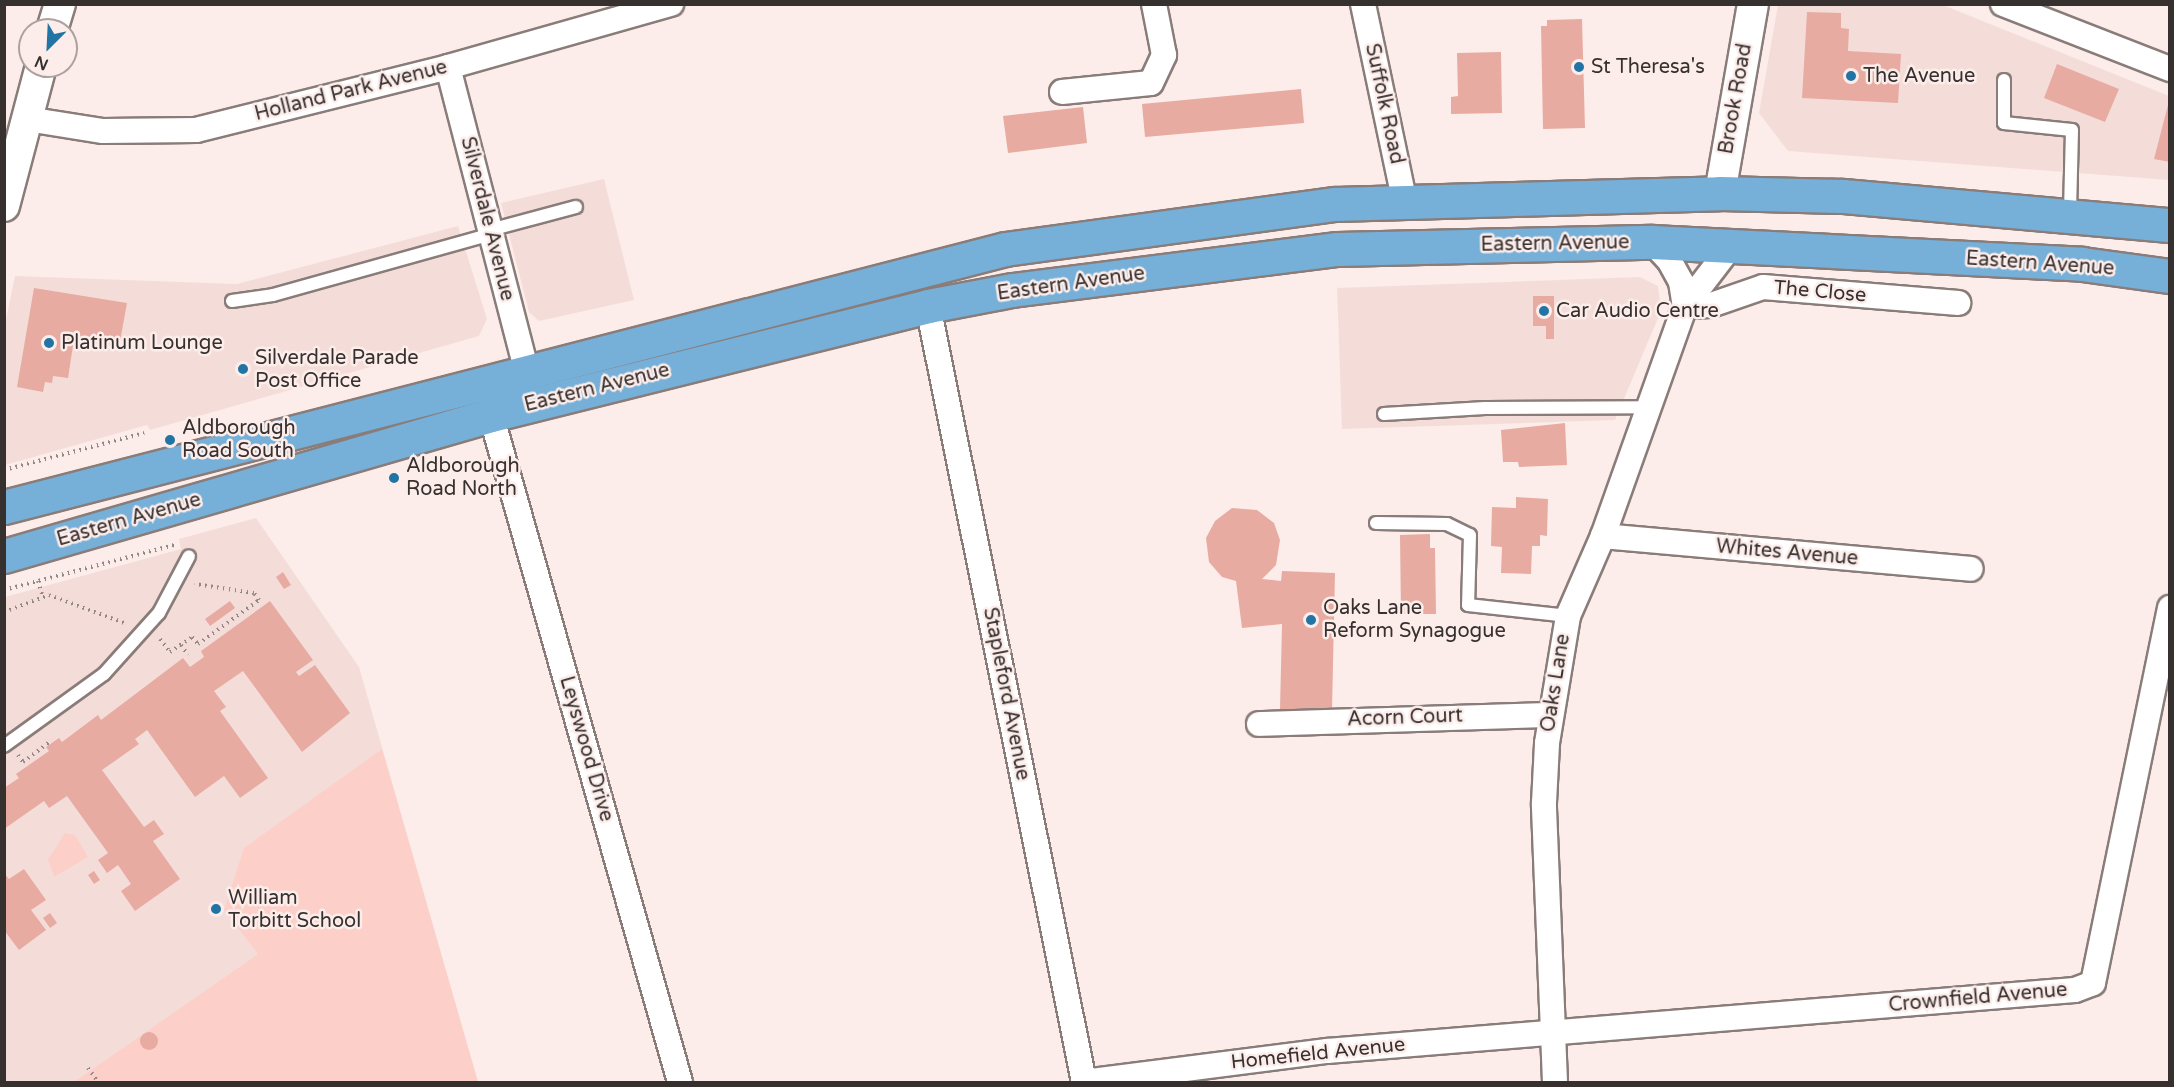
<!DOCTYPE html>
<html>
<head>
<meta charset="utf-8">
<style>
	body { margin:0 }
	#map { position:relative; width:2174px; height:1087px; overflow:hidden; background:#fcedea; font-family:"Varela Round",sans-serif }
	div>[style] { position:absolute }
	.built>* { inset:0; background:#f4ddd9 }
	.green>* { inset:0; background:#fcd0c8 }
	.building>* { inset:0; background:#e7aba1 }
	.round { border-radius:50% }
	.path>* { height:4px; margin-top:-2px; transform-origin:0; background:repeating-linear-gradient(90deg,#928886 0 1.5px,transparent 0 6px) }
	.roads { filter:drop-shadow(2px 0 #897c79) drop-shadow(-2px 0 #897c79) drop-shadow(0 2px #897c79) drop-shadow(0 -2px #897c79) }
	.service>* { height:12px; margin:-6px; padding:0 6px; transform-origin:6px; border-radius:6px; background:#fff }
	.minor>* { height:24px; margin:-12px; padding:0 12px; transform-origin:12px; border-radius:12px; background:#fff }
	.tertiary>* { height:30px; margin:-15px; padding:0 15px; transform-origin:15px; border-radius:15px; background:#fff }
	.trunk>* { height:33px; margin:-16.5px; padding:0 16.5px; transform-origin:16.5px; border-radius:16.5px; background:#76b0d8 }
	.dots>* { width:16px; height:16px; translate:-50% -50%; box-sizing:border-box; border:3px solid #fcedea; border-radius:50% }
	span { translate:-50% -50%; white-space:nowrap; text-align:center; line-height:1.15; -webkit-text-stroke:5px #fcedea; paint-order:stroke }
	.poi-label { font-size:20px; color:#36302f }
	.left { translate:0 -50%; text-align:left }
	.street-label { font-size:20px; color:#36302f }
	.frame { position:absolute; inset:0; border:6px solid #36302f; pointer-events:none }
	.north { position:absolute; left:18px; top:18px; width:60px; height:60px; box-sizing:border-box; background:#fcedea; border:2px solid #ada19f; border-radius:50%; rotate:204deg; font-size:16px; font-weight:700; line-height:24px; text-align:center; color:#36302f }
	.north::after { content:''; display:block; margin:auto; width:21px; height:27px; background:#2174a4; clip-path:polygon(50% 0,100% 100%,50% 72%,0 100%) }
</style>
</head>
<body>
<div id="map">
	<div class="built">
		<i style="clip-path:polygon(1778px 5px,1943px 5px,2169px 96px,2169px 180px,1788px 151px,1759px 113px)"></i>
		<i style="clip-path:polygon(604px 179px,634px 300px,539px 321px,529px 312px,501px 203px)"></i>
		<i style="clip-path:polygon(458px 226px,487px 319px,479px 336px,150px 430px,147px 425px,5px 465px,5px 324px,15px 276px,237px 284px)"></i>
		<i style="clip-path:polygon(1640px 277px,1658px 286px,1661px 311px,1615px 420px,1342px 429px,1337px 288px)"></i>
		<i style="clip-path:polygon(256px 518px,359px 667px,478px 1082px,5px 1082px,5px 597px,181px 549px,179px 539px)"></i>
	</div>
	<div class="green">
		<i style="clip-path:polygon(382px 749px,478px 1082px,74px 1082px,258px 954px,224px 910px,244px 848px)"></i>
		<i style="clip-path:polygon(65px 833px,75px 835px,88px 857px,54px 877px,48px 859px)"></i>
	</div>
	<div class="building">
		<i style="clip-path:polygon(1807px 12px,1841px 13px,1841px 28px,1849px 29px,1848px 51px,1901px 54px,1898px 103px,1802px 98px)"></i>
		<i style="clip-path:polygon(1582px 19px,1585px 128px,1543px 129px,1541px 26px,1547px 26px,1547px 20px)"></i>
		<i style="clip-path:polygon(1501px 52px,1502px 113px,1451px 114px,1451px 97px,1458px 96px,1457px 53px)"></i>
		<i style="clip-path:polygon(2057px 64px,2119px 89px,2105px 122px,2044px 98px)"></i>
		<i style="clip-path:polygon(1301px 89px,1304px 123px,1145px 137px,1142px 104px)"></i>
		<i style="clip-path:polygon(2168px 105px,2170px 105px,2170px 162px,2154px 159px)"></i>
		<i style="clip-path:polygon(1083px 107px,1087px 143px,1008px 153px,1003px 116px)"></i>
		<i style="clip-path:polygon(34px 288px,127px 303px,119px 347px,74px 339px,68px 378px,53px 376px,52px 383px,45px 382px,43px 392px,17px 387px)"></i>
		<i style="clip-path:polygon(1533px 296px,1554px 296px,1554px 339px,1546px 339px,1546px 326px,1533px 326px)"></i>
		<i style="clip-path:polygon(1565px 423px,1567px 465px,1519px 467px,1518px 462px,1503px 462px,1501px 430px)"></i>
		<i style="clip-path:polygon(1516px 497px,1548px 499px,1547px 536px,1540px 535px,1540px 546px,1532px 546px,1531px 574px,1501px 573px,1502px 547px,1491px 546px,1492px 507px,1516px 508px)"></i>
		<i style="clip-path:polygon(1232px 508px,1257px 510px,1274px 523px,1280px 540px,1276px 565px,1262px 579px,1281px 581px,1282px 571px,1335px 573px,1332px 710px,1280px 709px,1282px 624px,1242px 628px,1236px 581px,1222px 577px,1209px 562px,1206px 538px,1215px 521px)"></i>
		<i style="clip-path:polygon(1430px 534px,1430px 548px,1435px 548px,1436px 614px,1401px 614px,1400px 535px)"></i>
		<i style="clip-path:polygon(283px 572px,291px 585px,284px 589px,276px 577px)"></i>
		<i style="clip-path:polygon(230px 601px,235px 608px,210px 626px,205px 619px)"></i>
		<i style="clip-path:polygon(270px 601px,313px 660px,296px 672px,299px 676px,315px 665px,350px 713px,302px 752px,243px 671px,214px 691px,226px 707px,220px 711px,268px 778px,240px 798px,224px 776px,195px 797px,147px 730px,135px 739px,139px 744px,102px 770px,144px 827px,154px 820px,164px 834px,153px 841px,180px 879px,135px 911px,121px 891px,131px 884px,118px 865px,107px 873px,98px 860px,108px 853px,67px 796px,49px 808px,44px 801px,4px 829px,4px 788px,19px 778px,16px 774px,49px 751px,46px 747px,59px 738px,62px 742px,98px 715px,101px 720px,183px 658px,190px 667px,204px 657px,201px 651px)"></i>
		<i style="clip-path:polygon(24px 869px,46px 900px,31px 910px,46px 930px,19px 950px,4px 930px,4px 873px,9px 879px)"></i>
		<i style="clip-path:polygon(94px 871px,100px 880px,94px 884px,88px 875px)"></i>
		<i style="clip-path:polygon(50px 913px,57px 923px,50px 928px,43px 918px)"></i>
		<i class="round" style="left:140px;top:1032px;width:18px;height:18px"></i>
	</div>
	<div class="path">
		<i style="left:4px;top:470px;width:145px;rotate:-14.8deg"></i>
		<i style="left:38px;top:581px;width:17px;rotate:73deg"></i>
		<i style="left:4px;top:590px;width:176px;rotate:-14.8deg"></i>
		<i style="left:4px;top:612px;width:48px;rotate:-20.7deg"></i>
		<i style="left:49px;top:595px;width:83px;rotate:20.4deg"></i>
		<i style="left:160px;top:639px;width:16px;rotate:52deg"></i>
		<i style="left:170px;top:652px;width:27px;rotate:-34deg"></i>
		<i style="left:192px;top:637px;width:9px;rotate:49deg"></i>
		<i style="left:198px;top:644px;width:75px;rotate:-35.8deg"></i>
		<i style="left:259px;top:600px;width:9px;rotate:-126deg"></i>
		<i style="left:254px;top:593px;width:60px;rotate:-171.3deg"></i>
		<i style="left:181px;top:645px;width:12px;rotate:55deg"></i>
		<i style="left:18px;top:755px;width:9px;rotate:54deg"></i>
		<i style="left:23px;top:762px;width:35px;rotate:-37deg"></i>
		<i style="left:88px;top:1068px;width:17px;rotate:54deg"></i>
	</div>
	<div class="roads">
		<div class="service">
			<i style="left:2004px;top:80px;width:43px;rotate:90deg"></i>
			<i style="left:2004px;top:123px;width:68px;rotate:5.9deg"></i>
			<i style="left:2072px;top:130px;width:84px;rotate:91.4deg"></i>
			<i style="left:490px;top:230px;width:89px;rotate:-15deg"></i>
			<i style="left:232px;top:301px;width:41px;rotate:-8.3deg"></i>
			<i style="left:273px;top:295px;width:226px;rotate:-15.6deg"></i>
			<i style="left:1384px;top:414px;width:101px;rotate:-3.4deg"></i>
			<i style="left:1485px;top:408px;width:164px;rotate:-0.3deg"></i>
			<i style="left:1376px;top:523px;width:71px;rotate:0.8deg"></i>
			<i style="left:1447px;top:524px;width:25px;rotate:26deg"></i>
			<i style="left:1470px;top:535px;width:70px;rotate:91.6deg"></i>
			<i style="left:1468px;top:605px;width:101px;rotate:6.3deg"></i>
			<i style="left:4px;top:746px;width:123px;rotate:-35.8deg"></i>
			<i style="left:104px;top:674px;width:82px;rotate:-48deg"></i>
			<i style="left:159px;top:613px;width:64px;rotate:-62.2deg"></i>
		</div>
		<div class="minor">
			<i style="left:1363px;top:4px;width:204px;rotate:78.1deg"></i>
			<i style="left:2003px;top:4px;width:179px;rotate:21.3deg"></i>
			<i style="left:448px;top:67px;width:315px;rotate:75.5deg"></i>
			<i style="left:1062px;top:92px;width:89px;rotate:-5.8deg"></i>
			<i style="left:1151px;top:83px;width:31px;rotate:-65deg"></i>
			<i style="left:1164px;top:55px;width:52px;rotate:-101.1deg"></i>
			<i style="left:27px;top:119px;width:77px;rotate:9deg"></i>
			<i style="left:103px;top:131px;width:93px;rotate:-0.6deg"></i>
			<i style="left:196px;top:130px;width:260px;rotate:-14deg"></i>
			<i style="left:448px;top:67px;width:232px;rotate:-15.8deg"></i>
			<i style="left:1652px;top:242px;width:25px;rotate:47deg"></i>
			<i style="left:1669px;top:260px;width:25px;rotate:61deg"></i>
			<i style="left:1681px;top:282px;width:24px;rotate:81deg"></i>
			<i style="left:928px;top:306px;width:792px;rotate:78.63deg"></i>
			<i style="left:1685px;top:306px;width:26px;rotate:-2deg"></i>
			<i style="left:1711px;top:305px;width:55px;rotate:-19.1deg"></i>
			<i style="left:1763px;top:287px;width:196px;rotate:4.7deg"></i>
			<i style="left:491px;top:415px;width:693px;rotate:74.18deg"></i>
			<i style="left:1603px;top:536px;width:369px;rotate:5.1deg"></i>
			<i style="left:1259px;top:724px;width:292px;rotate:-1.8deg"></i>
			<i style="left:1084px;top:1082px;width:245px;rotate:-7.3deg"></i>
			<i style="left:1327px;top:1051px;width:750px;rotate:-4.66deg"></i>
			<i style="left:2075px;top:990px;width:19px;rotate:-21deg"></i>
			<i style="left:2093px;top:983px;width:383px;rotate:-78.4deg"></i>
			<i style="left:1555px;top:1082px;width:279px;rotate:-92.3deg"></i>
			<i style="left:1544px;top:803px;width:60px;rotate:-87.1deg"></i>
			<i style="left:1547px;top:743px;width:129px;rotate:-80.6deg"></i>
			<i style="left:1568px;top:616px;width:87px;rotate:-66.4deg"></i>
			<i style="left:1603px;top:536px;width:244px;rotate:-70.4deg"></i>
			<i style="left:1685px;top:306px;width:76px;rotate:-52.5deg"></i>
		</div>
		<div class="tertiary">
			<i style="left:52px;top:30px;width:27px;rotate:-73deg"></i>
			<i style="left:1720px;top:193px;width:192px;rotate:-80.1deg"></i>
			<i style="left:4px;top:206px;width:145px;rotate:-75.2deg"></i>
		</div>
		<div class="trunk">
			<i style="left:4px;top:507px;width:1034px;rotate:-14.45deg"></i>
			<i style="left:1005px;top:249px;width:333px;rotate:-7.8deg"></i>
			<i style="left:1335px;top:204px;width:385px;rotate:-1.6deg"></i>
			<i style="left:1720px;top:193px;width:123px;rotate:1.4deg"></i>
			<i style="left:1843px;top:196px;width:328px;rotate:5.1deg"></i>
			<i style="left:4px;top:556px;width:507px;rotate:-16.15deg"></i>
			<i style="left:491px;top:415px;width:450px;rotate:-14deg"></i>
			<i style="left:928px;top:306px;width:86px;rotate:-10.8deg"></i>
			<i style="left:1012px;top:290px;width:328px;rotate:-7.2deg"></i>
			<i style="left:1337px;top:249px;width:315px;rotate:-1.3deg"></i>
			<i style="left:1652px;top:242px;width:431px;rotate:2.9deg"></i>
			<i style="left:2082px;top:264px;width:89px;rotate:7.8deg"></i>
		</div>
	</div>
	<div class="dots">
		<i style="left:1579px;top:67px;background:#2174a4"></i>
		<i style="left:1851px;top:76px;background:#2174a4"></i>
		<i style="left:1544px;top:311px;background:#2174a4"></i>
		<i style="left:49px;top:343px;background:#2174a4"></i>
		<i style="left:243px;top:369px;background:#2174a4"></i>
		<i style="left:170px;top:440px;background:#2174a4"></i>
		<i style="left:394px;top:478px;background:#2174a4"></i>
		<i style="left:1311px;top:620px;background:#2174a4"></i>
		<i style="left:216px;top:909px;background:#2174a4"></i>
	</div>
	<div class="poi-label">
		<span class="left" style="left:1591px;top:67px">St Theresa's</span>
		<span class="left" style="left:1863px;top:76px">The Avenue</span>
		<span class="left" style="left:1556px;top:311px">Car Audio Centre</span>
		<span class="left" style="left:61px;top:343px">Platinum Lounge</span>
		<span class="left" style="left:255px;top:370px">Silverdale Parade<br>Post Office</span>
		<span class="left" style="left:182px;top:440px">Aldborough<br>Road South</span>
		<span class="left" style="left:406px;top:478px">Aldborough<br>Road North</span>
		<span class="left" style="left:1323px;top:620px">Oaks Lane<br>Reform Synagogue</span>
		<span class="left" style="left:228px;top:910px">William<br>Torbitt School</span>
	</div>
	<div class="street-label">
		<span style="left:351px;top:91px;rotate:-14deg">Holland Park Avenue</span>
		<span style="left:1736px;top:99px;rotate:-80deg">Brook Road</span>
		<span style="left:1384px;top:104px;rotate:78deg">Suffolk Road</span>
		<span style="left:487px;top:219px;rotate:76deg">Silverdale Avenue</span>
		<span style="left:1555px;top:244px;rotate:-1deg">Eastern Avenue</span>
		<span style="left:2040px;top:264px;rotate:4deg">Eastern Avenue</span>
		<span style="left:1071px;top:284px;rotate:-8deg">Eastern Avenue</span>
		<span style="left:1820px;top:292px;rotate:5deg">The Close</span>
		<span style="left:597px;top:388px;rotate:-14deg">Eastern Avenue</span>
		<span style="left:129px;top:520px;rotate:-16deg">Eastern Avenue</span>
		<span style="left:1787px;top:553px;rotate:5deg">Whites Avenue</span>
		<span style="left:1556px;top:683px;rotate:-81deg">Oaks Lane</span>
		<span style="left:1006px;top:694px;rotate:79deg">Stapleford Avenue</span>
		<span style="left:1405px;top:718px;rotate:-2deg">Acorn Court</span>
		<span style="left:586px;top:749px;rotate:74deg">Leyswood Drive</span>
		<span style="left:1978px;top:998px;rotate:-5deg">Crownfield Avenue</span>
		<span style="left:1318px;top:1054px;rotate:-6deg">Homefield Avenue</span>
	</div>
	<div class="frame"></div>
	<div class="north">N</div>
</div>
</body>
</html>
